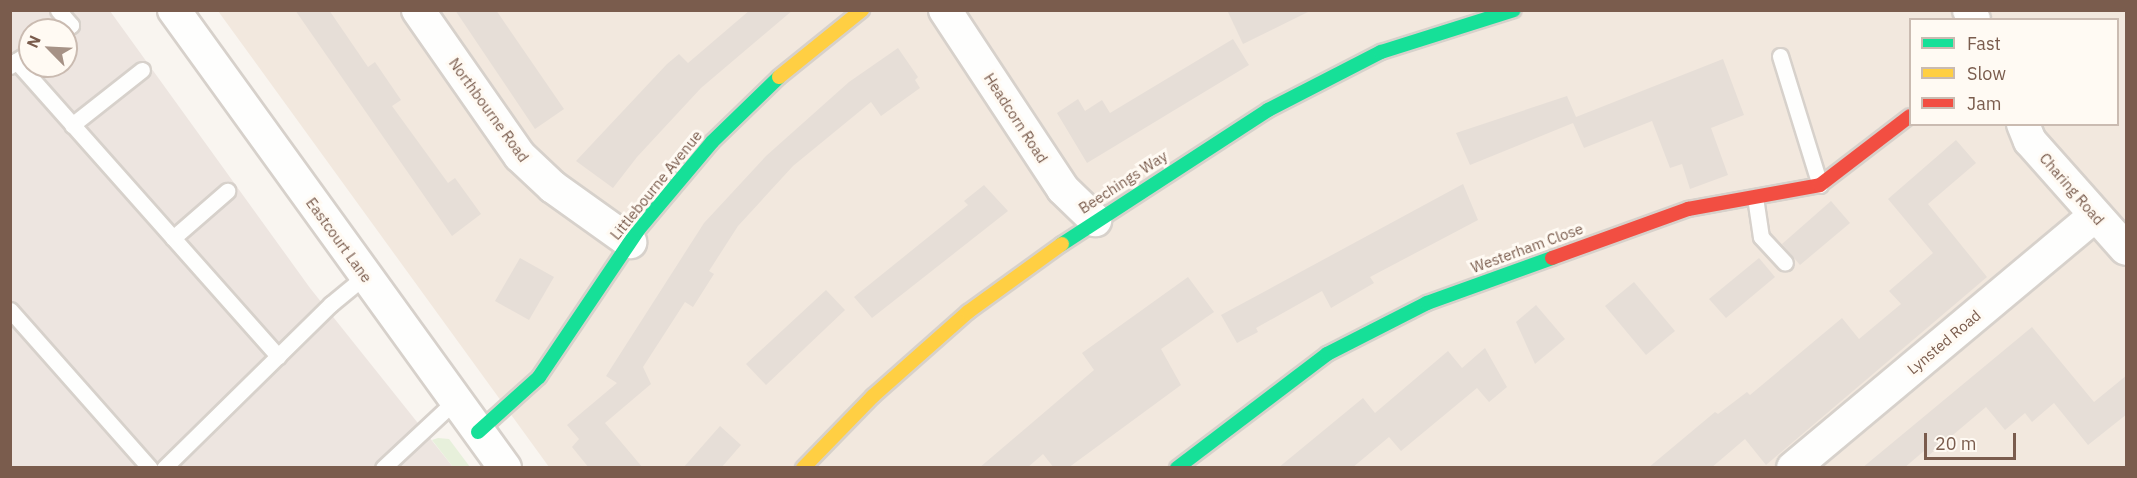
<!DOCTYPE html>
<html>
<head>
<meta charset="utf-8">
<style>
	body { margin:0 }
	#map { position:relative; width:2137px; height:478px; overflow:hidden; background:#f9f5f0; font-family:"IBM Plex Sans",sans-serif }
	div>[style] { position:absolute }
	.residential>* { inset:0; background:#f2e8de }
	.industrial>* { inset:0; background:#ede5e0 }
	.green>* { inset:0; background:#e7f0db }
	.building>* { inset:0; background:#e6ded7 }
	.roads { filter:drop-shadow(2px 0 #d7d1cb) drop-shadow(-2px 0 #d7d1cb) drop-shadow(0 2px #d7d1cb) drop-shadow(0 -2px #d7d1cb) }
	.lane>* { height:15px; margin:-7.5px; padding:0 7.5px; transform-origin:7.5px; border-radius:7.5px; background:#fefefd }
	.street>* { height:32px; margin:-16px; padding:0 16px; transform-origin:16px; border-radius:16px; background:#fefefd }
	.fast>* { height:14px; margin:-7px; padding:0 7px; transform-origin:7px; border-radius:7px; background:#16e098 }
	.slow>* { height:14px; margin:-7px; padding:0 7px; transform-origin:7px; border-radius:7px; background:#ffcf43 }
	.jam>* { height:14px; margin:-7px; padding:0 7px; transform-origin:7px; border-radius:7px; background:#f24e42 }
	span { translate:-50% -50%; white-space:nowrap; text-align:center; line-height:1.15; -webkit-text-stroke:6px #fffaf3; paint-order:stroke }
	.street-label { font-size:15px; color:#7a5c4d }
	.frame { position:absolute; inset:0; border:12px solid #7a5c4d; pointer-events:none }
	.legend { position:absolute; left:1909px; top:18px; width:210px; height:108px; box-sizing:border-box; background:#fffaf3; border:2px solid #cabbb1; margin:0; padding:8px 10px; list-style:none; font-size:18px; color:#7a5c4d }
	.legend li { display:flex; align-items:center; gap:12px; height:30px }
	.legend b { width:30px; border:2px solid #cabbb1 }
	.north { position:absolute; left:18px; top:18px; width:60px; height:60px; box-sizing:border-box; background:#fffaf3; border:2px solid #cabbb1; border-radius:50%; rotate:294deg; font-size:16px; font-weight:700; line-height:24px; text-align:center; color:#7a5c4d }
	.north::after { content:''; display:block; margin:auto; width:21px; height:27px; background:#a69286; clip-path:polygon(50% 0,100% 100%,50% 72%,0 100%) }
	.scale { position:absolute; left:1924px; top:433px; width:92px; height:27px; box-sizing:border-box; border:3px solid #7a5c4d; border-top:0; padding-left:8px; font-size:18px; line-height:21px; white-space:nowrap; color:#7a5c4d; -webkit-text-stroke:4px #fffaf3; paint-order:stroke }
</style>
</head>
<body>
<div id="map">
	<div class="residential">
		<i style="clip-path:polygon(evenodd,218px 11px,2126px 11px,2126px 467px,549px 467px,218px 11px,1910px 20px,2118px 20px,2118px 124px,1910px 124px,1910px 20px)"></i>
	</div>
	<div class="industrial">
		<i style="clip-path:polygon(evenodd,10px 11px,110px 11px,310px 288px,453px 467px,11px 467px,10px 11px,30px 30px,66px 30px,66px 66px,30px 66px,30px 30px)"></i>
	</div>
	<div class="green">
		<i style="clip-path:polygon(438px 438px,449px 439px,470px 467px,453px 467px,432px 440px)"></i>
	</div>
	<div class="building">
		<i style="clip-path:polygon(295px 10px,329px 10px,368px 67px,375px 62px,401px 100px,392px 106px,448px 183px,455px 178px,481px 214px,452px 236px)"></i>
		<i style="clip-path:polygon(455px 10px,496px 10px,564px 109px,535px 129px)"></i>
		<i style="clip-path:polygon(750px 10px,793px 10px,701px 88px,637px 157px,613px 188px,576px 161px,667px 64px,679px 54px,688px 63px)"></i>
		<i style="clip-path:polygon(1227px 10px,1312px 10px,1243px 44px)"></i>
		<i style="clip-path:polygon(1233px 39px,1249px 65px,1087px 163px,1057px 113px,1078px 99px,1085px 111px,1102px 100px,1110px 113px)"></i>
		<i style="clip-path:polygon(898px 48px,918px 77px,915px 80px,920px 88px,881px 116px,871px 102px,793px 166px,738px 226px,709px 271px,714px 274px,693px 307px,685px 302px,643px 367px,651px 384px,605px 423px,643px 468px,589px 468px,572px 447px,579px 439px,567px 425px,617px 383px,606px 376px,704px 223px,766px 156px,849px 82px)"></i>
		<i style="clip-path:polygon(1723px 59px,1744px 115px,1711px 128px,1728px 175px,1690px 189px,1682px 164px,1670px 168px,1652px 121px,1584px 148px,1573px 123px,1470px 165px,1456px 133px,1567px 96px,1576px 117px)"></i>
		<i style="clip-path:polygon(1956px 140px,1976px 163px,1928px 204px,1987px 277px,1766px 465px,1745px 439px,1711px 468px,1648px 468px,1715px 412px,1718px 414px,1747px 392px,1750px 395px,1842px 318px,1859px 339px,1901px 304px,1889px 291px,1933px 253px,1888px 199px)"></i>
		<i style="clip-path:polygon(1463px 184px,1478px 220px,1370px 277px,1374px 283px,1331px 308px,1322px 291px,1256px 328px,1258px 332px,1237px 343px,1221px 315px)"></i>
		<i style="clip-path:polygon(984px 185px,1008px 211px,872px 318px,854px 297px,968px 205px,964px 201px)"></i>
		<i style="clip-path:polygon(1831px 201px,1850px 223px,1800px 265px,1782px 244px)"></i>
		<i style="clip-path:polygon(520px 258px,554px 277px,529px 320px,495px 301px)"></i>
		<i style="clip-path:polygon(1759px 258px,1775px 277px,1726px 318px,1709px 299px)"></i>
		<i style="clip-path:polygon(1188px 277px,1214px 312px,1161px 349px,1181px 385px,1068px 468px,1054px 468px,1043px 454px,1027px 468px,979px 468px,1094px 370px,1082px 353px)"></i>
		<i style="clip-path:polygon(1634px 282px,1675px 331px,1646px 355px,1605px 306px)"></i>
		<i style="clip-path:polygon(826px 290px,845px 310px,766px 385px,746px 364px)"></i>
		<i style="clip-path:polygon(1536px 305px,1565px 339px,1535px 364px,1516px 322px)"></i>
		<i style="clip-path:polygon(2032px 327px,2094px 402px,2127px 375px,2127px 414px,2088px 445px,2054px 403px,2032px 422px,2025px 413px,2005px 430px,1986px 407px,1928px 456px,1924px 451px,1904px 468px,1862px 468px)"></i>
		<i style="clip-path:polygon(1485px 348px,1507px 387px,1489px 402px,1477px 388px,1401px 451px,1389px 437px,1352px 468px,1278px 468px,1363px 398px,1375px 413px,1448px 351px,1462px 368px)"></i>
		<i style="clip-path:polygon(720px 426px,741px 445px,721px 468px,683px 468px)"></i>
	</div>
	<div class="roads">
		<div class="lane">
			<i style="left:58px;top:10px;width:20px;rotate:49deg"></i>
			<i style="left:71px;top:25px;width:9px;rotate:148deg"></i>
			<i style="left:1780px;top:56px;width:135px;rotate:72.8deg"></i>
			<i style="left:16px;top:61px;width:17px;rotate:-33deg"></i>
			<i style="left:10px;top:66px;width:8px;rotate:-40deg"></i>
			<i style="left:16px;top:61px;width:395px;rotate:48.4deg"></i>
			<i style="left:72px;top:125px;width:89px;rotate:-38.2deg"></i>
			<i style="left:1755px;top:197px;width:40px;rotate:81.5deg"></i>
			<i style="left:1761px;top:237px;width:35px;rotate:47deg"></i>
			<i style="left:173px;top:238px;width:72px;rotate:-41deg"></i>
			<i style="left:10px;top:310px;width:211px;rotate:48.5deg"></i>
			<i style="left:164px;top:468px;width:234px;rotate:-44.5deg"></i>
			<i style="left:331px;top:304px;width:44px;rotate:-39.5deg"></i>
			<i style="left:383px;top:468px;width:100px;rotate:-43deg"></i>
		</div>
		<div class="street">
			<i style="left:174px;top:10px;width:565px;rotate:54.14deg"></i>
			<i style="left:418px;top:10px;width:178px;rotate:55.1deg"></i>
			<i style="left:520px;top:156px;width:45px;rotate:43.2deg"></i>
			<i style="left:553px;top:187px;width:95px;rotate:35.5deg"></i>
			<i style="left:945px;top:10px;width:214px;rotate:56.6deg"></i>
			<i style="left:1063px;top:189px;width:45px;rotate:44.1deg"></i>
			<i style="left:1969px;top:10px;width:11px;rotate:63deg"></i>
			<i style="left:2023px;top:124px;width:18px;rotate:68deg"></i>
			<i style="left:2030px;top:141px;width:144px;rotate:48.4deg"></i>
			<i style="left:1793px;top:468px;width:393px;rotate:-39.9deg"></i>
		</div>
		<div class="fast">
			<i style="left:1062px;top:244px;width:246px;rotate:-33deg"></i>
			<i style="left:1268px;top:110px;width:127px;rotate:-27.2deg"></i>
			<i style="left:1381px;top:52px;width:139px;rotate:-17.5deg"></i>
			<i style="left:478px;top:432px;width:82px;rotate:-42deg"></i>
			<i style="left:539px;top:377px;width:177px;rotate:-56deg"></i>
			<i style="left:638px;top:230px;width:115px;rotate:-49.9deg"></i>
			<i style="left:712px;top:142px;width:93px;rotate:-44.1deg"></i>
			<i style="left:1177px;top:468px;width:188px;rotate:-37.2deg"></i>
			<i style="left:1327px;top:354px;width:112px;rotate:-27deg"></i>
			<i style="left:1427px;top:303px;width:133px;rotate:-19.8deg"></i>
		</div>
		<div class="slow">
			<i style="left:779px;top:77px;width:107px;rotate:-38.9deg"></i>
			<i style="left:803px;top:468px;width:100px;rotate:-45.8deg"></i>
			<i style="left:873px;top:396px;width:127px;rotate:-41.5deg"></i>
			<i style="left:968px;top:312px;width:116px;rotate:-35.9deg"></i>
		</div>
		<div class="jam">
			<i style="left:1552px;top:258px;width:145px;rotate:-19.8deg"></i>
			<i style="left:1688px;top:209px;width:134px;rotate:-10.3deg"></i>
			<i style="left:1820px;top:185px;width:113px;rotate:-37.5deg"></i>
		</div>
	</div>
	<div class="street-label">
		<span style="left:489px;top:110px;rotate:54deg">Northbourne Road</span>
		<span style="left:1016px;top:118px;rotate:57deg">Headcorn Road</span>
		<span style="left:1123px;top:182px;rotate:-33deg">Beechings Way</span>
		<span style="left:656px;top:185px;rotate:-51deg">Littlebourne Avenue</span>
		<span style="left:2072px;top:189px;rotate:49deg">Charing Road</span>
		<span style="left:339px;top:240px;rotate:54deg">Eastcourt Lane</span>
		<span style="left:1527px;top:248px;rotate:-20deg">Westerham Close</span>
		<span style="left:1944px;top:342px;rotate:-40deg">Lynsted Road</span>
	</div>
	<div class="frame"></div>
	<ul class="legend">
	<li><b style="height:8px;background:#16e098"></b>Fast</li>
	<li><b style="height:8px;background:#ffcf43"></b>Slow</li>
	<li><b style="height:8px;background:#f24e42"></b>Jam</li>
	</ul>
	<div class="north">N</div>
	<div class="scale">20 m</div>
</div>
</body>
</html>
